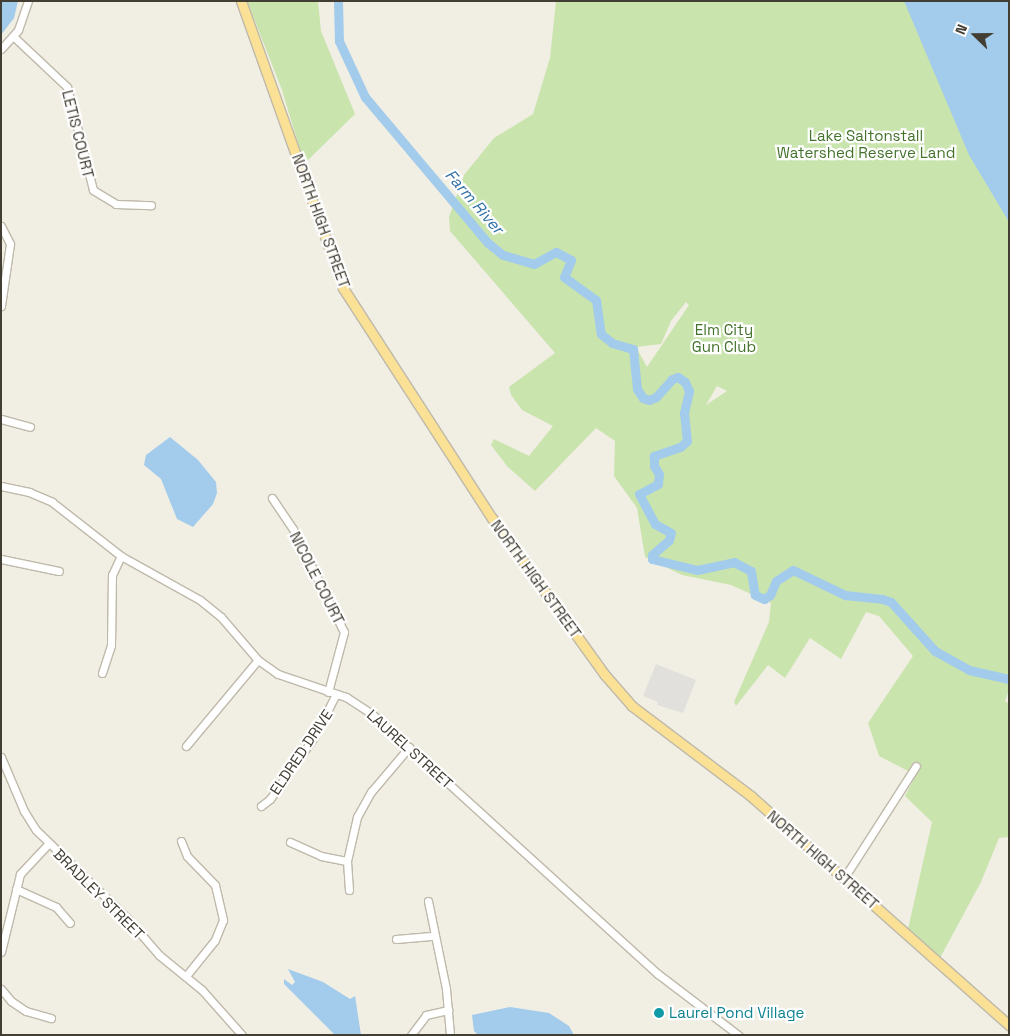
<!DOCTYPE html>
<html>
<head>
<meta charset="utf-8">
<style>
	body { margin:0 }
	#map { position:relative; width:1010px; height:1036px; overflow:hidden; background:#f1eee4; font-family:"Space Grotesk",sans-serif }
	div>[style] { position:absolute }
	.green>* { inset:0; background:#cae4ae }
	.parking>* { inset:0; background:#e2e0dd }
	.water>* { inset:0; background:#a2cbec }
	.river>* { height:9px; margin:-4.5px; padding:0 4.5px; transform-origin:4.5px; border-radius:4.5px; background:#a2cbec }
	.roads { filter:drop-shadow(1px 0 #bfb9aa) drop-shadow(-1px 0 #bfb9aa) drop-shadow(0 1px #bfb9aa) drop-shadow(0 -1px #bfb9aa) }
	.minor>* { height:7px; margin:-3.5px; padding:0 3.5px; transform-origin:3.5px; border-radius:3.5px; background:#fff }
	.major>* { height:9px; margin:-4.5px; padding:0 4.5px; transform-origin:4.5px; border-radius:4.5px; background:#fae195 }
	.dots>* { width:14px; height:14px; translate:-50% -50%; box-sizing:border-box; border:2px solid #fff; border-radius:50% }
	span { translate:-50% -50%; white-space:nowrap; text-align:center; line-height:1.15; -webkit-text-stroke:4.5px #fff; paint-order:stroke }
	.street-label { font-size:15px; color:#433e34 }
	.park-label { font-size:15px; color:#43722b }
	.culture-label { font-size:15px; color:#0d838f }
	.left { translate:0 -50%; text-align:left }
	.water-label { font-size:16px; color:#3372aa; font-style:italic }
	.frame { position:absolute; inset:0; border:2px solid #433e34; pointer-events:none }
	.north { position:absolute; left:950px; top:10px; width:50px; height:50px; -webkit-text-stroke:4px #fff; paint-order:stroke; rotate:292deg; font-size:14px; font-weight:700; line-height:20px; text-align:center; color:#433e34 }
	.north::after { content:''; display:block; margin:auto; width:18px; height:22px; background:#433e34; clip-path:polygon(50% 0,100% 100%,50% 72%,0 100%) }
</style>
</head>
<body>
<div id="map">
	<div class="green">
		<i style="clip-path:polygon(247px 1px,318px 1px,321px 31px,355px 114px,308px 160px,303px 160px,282px 90px)"></i>
		<i style="clip-path:polygon(evenodd,556px 1px,1009px 1px,1009px 690px,1005px 701px,1009px 704px,1009px 837px,999px 838px,981px 882px,940px 958px,908px 929px,932px 822px,905px 796px,916px 775px,879px 756px,868px 723px,913px 656px,879px 616px,866px 612px,841px 659px,810px 638px,785px 678px,768px 665px,736px 706px,734px 702px,769px 622px,771px 603px,731px 585px,682px 575px,645px 557px,637px 508px,614px 476px,615px 441px,596px 428px,535px 491px,507px 466px,491px 445px,494px 439px,529px 456px,553px 426px,522px 410px,511px 395px,509px 387px,555px 353px,450px 231px,449px 217px,464px 175px,494px 138px,533px 114px,550px 58px,556px 1px,686px 302px,689px 305px,647px 367px,636px 347px,661px 344px,671px 321px,686px 302px,556px 1px,717px 386px,727px 391px,706px 405px,717px 386px)"></i>
	</div>
	<div class="parking">
		<i style="clip-path:polygon(656px 664px,696px 680px,683px 713px,657px 705px,658px 702px,643px 696px)"></i>
	</div>
	<div class="water">
		<i style="clip-path:polygon(1px 1px,18px 1px,14px 18px,1px 35px)"></i>
		<i style="clip-path:polygon(904px 1px,1009px 1px,1009px 222px,969px 155px)"></i>
		<i style="clip-path:polygon(170px 437px,198px 460px,216px 482px,217px 493px,213px 504px,193px 527px,177px 519px,161px 479px,144px 465px,146px 455px)"></i>
		<i style="clip-path:polygon(288px 969px,323px 982px,350px 999px,355px 996px,361px 1035px,335px 1035px,284px 984px,284px 979px,292px 985px,295px 982px)"></i>
		<i style="clip-path:polygon(510px 1007px,549px 1013px,569px 1026px,574px 1035px,478px 1035px,474px 1031px,472px 1015px)"></i>
	</div>
	<div class="river">
		<i style="left:338px;top:1px;width:40px;rotate:88.6deg"></i>
		<i style="left:339px;top:41px;width:62px;rotate:65.1deg"></i>
		<i style="left:365px;top:97px;width:191px;rotate:49.9deg"></i>
		<i style="left:488px;top:243px;width:19px;rotate:39deg"></i>
		<i style="left:503px;top:255px;width:32px;rotate:16deg"></i>
		<i style="left:534px;top:264px;width:25px;rotate:-29deg"></i>
		<i style="left:556px;top:252px;width:17px;rotate:28deg"></i>
		<i style="left:571px;top:260px;width:18px;rotate:112deg"></i>
		<i style="left:564px;top:277px;width:39px;rotate:36deg"></i>
		<i style="left:596px;top:300px;width:34px;rotate:82deg"></i>
		<i style="left:601px;top:334px;width:14px;rotate:39deg"></i>
		<i style="left:612px;top:343px;width:22px;rotate:16deg"></i>
		<i style="left:633px;top:349px;width:40px;rotate:84.3deg"></i>
		<i style="left:637px;top:389px;width:11px;rotate:56deg"></i>
		<i style="left:643px;top:398px;width:6px;rotate:18deg"></i>
		<i style="left:649px;top:400px;width:8px;rotate:-23deg"></i>
		<i style="left:656px;top:397px;width:24px;rotate:-48deg"></i>
		<i style="left:672px;top:379px;width:6px;rotate:-18deg"></i>
		<i style="left:678px;top:377px;width:9px;rotate:36deg"></i>
		<i style="left:685px;top:382px;width:10px;rotate:66deg"></i>
		<i style="left:689px;top:391px;width:23px;rotate:103deg"></i>
		<i style="left:684px;top:413px;width:28px;rotate:84deg"></i>
		<i style="left:687px;top:441px;width:9px;rotate:139deg"></i>
		<i style="left:680px;top:447px;width:28px;rotate:161deg"></i>
		<i style="left:654px;top:456px;width:10px;rotate:90deg"></i>
		<i style="left:654px;top:466px;width:9px;rotate:58deg"></i>
		<i style="left:659px;top:474px;width:10px;rotate:96deg"></i>
		<i style="left:658px;top:484px;width:21px;rotate:152deg"></i>
		<i style="left:639px;top:494px;width:34px;rotate:62deg"></i>
		<i style="left:655px;top:524px;width:18px;rotate:29deg"></i>
		<i style="left:671px;top:533px;width:7px;rotate:106deg"></i>
		<i style="left:669px;top:540px;width:23px;rotate:139deg"></i>
		<i style="left:652px;top:555px;width:4px;rotate:90deg"></i>
		<i style="left:652px;top:559px;width:46px;rotate:13.7deg"></i>
		<i style="left:697px;top:570px;width:38px;rotate:-12deg"></i>
		<i style="left:734px;top:562px;width:19px;rotate:28deg"></i>
		<i style="left:751px;top:571px;width:24px;rotate:81deg"></i>
		<i style="left:755px;top:595px;width:10px;rotate:24deg"></i>
		<i style="left:764px;top:599px;width:7px;rotate:-34deg"></i>
		<i style="left:770px;top:595px;width:15px;rotate:-67deg"></i>
		<i style="left:776px;top:581px;width:20px;rotate:-33deg"></i>
		<i style="left:793px;top:570px;width:58px;rotate:25.7deg"></i>
		<i style="left:845px;top:595px;width:37px;rotate:6deg"></i>
		<i style="left:882px;top:599px;width:9px;rotate:18deg"></i>
		<i style="left:891px;top:602px;width:66px;rotate:48.1deg"></i>
		<i style="left:935px;top:651px;width:39px;rotate:29deg"></i>
		<i style="left:969px;top:670px;width:41px;rotate:12.7deg"></i>
	</div>
	<div class="roads">
		<div class="minor">
			<i style="left:14px;top:37px;width:73px;rotate:43.3deg"></i>
			<i style="left:67px;top:87px;width:106px;rotate:75.8deg"></i>
			<i style="left:93px;top:190px;width:27px;rotate:31deg"></i>
			<i style="left:116px;top:204px;width:35px;rotate:2deg"></i>
			<i style="left:1px;top:49px;width:25px;rotate:-48deg"></i>
			<i style="left:18px;top:30px;width:31px;rotate:-71deg"></i>
			<i style="left:1px;top:226px;width:20px;rotate:63deg"></i>
			<i style="left:10px;top:244px;width:63px;rotate:98.3deg"></i>
			<i style="left:1px;top:419px;width:30px;rotate:15deg"></i>
			<i style="left:1px;top:486px;width:29px;rotate:12deg"></i>
			<i style="left:29px;top:492px;width:25px;rotate:23deg"></i>
			<i style="left:52px;top:502px;width:88px;rotate:38deg"></i>
			<i style="left:121px;top:556px;width:90px;rotate:29.1deg"></i>
			<i style="left:200px;top:600px;width:27px;rotate:39deg"></i>
			<i style="left:221px;top:617px;width:57px;rotate:49.3deg"></i>
			<i style="left:258px;top:660px;width:24px;rotate:35deg"></i>
			<i style="left:278px;top:674px;width:72px;rotate:18.7deg"></i>
			<i style="left:346px;top:697px;width:30px;rotate:33deg"></i>
			<i style="left:371px;top:713px;width:388px;rotate:42.3deg"></i>
			<i style="left:658px;top:974px;width:101px;rotate:37.3deg"></i>
			<i style="left:272px;top:498px;width:37px;rotate:56deg"></i>
			<i style="left:293px;top:529px;width:115px;rotate:63.7deg"></i>
			<i style="left:344px;top:632px;width:62px;rotate:104.9deg"></i>
			<i style="left:1px;top:559px;width:59px;rotate:11.7deg"></i>
			<i style="left:102px;top:673px;width:29px;rotate:-72deg"></i>
			<i style="left:111px;top:645px;width:70px;rotate:-89.2deg"></i>
			<i style="left:112px;top:575px;width:21px;rotate:-65deg"></i>
			<i style="left:186px;top:746px;width:112px;rotate:-50.1deg"></i>
			<i style="left:1px;top:757px;width:59px;rotate:66.9deg"></i>
			<i style="left:24px;top:811px;width:22px;rotate:58deg"></i>
			<i style="left:36px;top:830px;width:127px;rotate:44deg"></i>
			<i style="left:127px;top:918px;width:49px;rotate:49.1deg"></i>
			<i style="left:159px;top:955px;width:55px;rotate:39.1deg"></i>
			<i style="left:202px;top:990px;width:60px;rotate:48.4deg"></i>
			<i style="left:261px;top:806px;width:11px;rotate:-38deg"></i>
			<i style="left:270px;top:799px;width:76px;rotate:-54.6deg"></i>
			<i style="left:314px;top:737px;width:48px;rotate:-62.9deg"></i>
			<i style="left:181px;top:841px;width:16px;rotate:68deg"></i>
			<i style="left:187px;top:856px;width:40px;rotate:46deg"></i>
			<i style="left:215px;top:885px;width:36px;rotate:77deg"></i>
			<i style="left:223px;top:920px;width:22px;rotate:112deg"></i>
			<i style="left:215px;top:940px;width:46px;rotate:128.9deg"></i>
			<i style="left:290px;top:842px;width:34px;rotate:24deg"></i>
			<i style="left:321px;top:856px;width:26px;rotate:11deg"></i>
			<i style="left:844px;top:878px;width:133px;rotate:-57.3deg"></i>
			<i style="left:16px;top:889px;width:44px;rotate:24.2deg"></i>
			<i style="left:56px;top:907px;width:21px;rotate:49deg"></i>
			<i style="left:349px;top:890px;width:29px;rotate:-94deg"></i>
			<i style="left:347px;top:861px;width:45px;rotate:-77.2deg"></i>
			<i style="left:357px;top:817px;width:29px;rotate:-61deg"></i>
			<i style="left:371px;top:792px;width:59px;rotate:-49.8deg"></i>
			<i style="left:428px;top:901px;width:90px;rotate:78.4deg"></i>
			<i style="left:446px;top:989px;width:46px;rotate:85deg"></i>
			<i style="left:396px;top:939px;width:38px;rotate:-5deg"></i>
			<i style="left:1px;top:952px;width:80px;rotate:-76.3deg"></i>
			<i style="left:20px;top:874px;width:42px;rotate:-46.9deg"></i>
			<i style="left:1px;top:989px;width:16px;rotate:50deg"></i>
			<i style="left:11px;top:1001px;width:18px;rotate:34deg"></i>
			<i style="left:26px;top:1011px;width:26px;rotate:16deg"></i>
			<i style="left:411px;top:1035px;width:25px;rotate:-53deg"></i>
			<i style="left:426px;top:1015px;width:23px;rotate:-13deg"></i>
		</div>
		<div class="major">
			<i style="left:241px;top:1px;width:305px;rotate:70.4deg"></i>
			<i style="left:343px;top:288px;width:274px;rotate:57.1deg"></i>
			<i style="left:492px;top:518px;width:193px;rotate:54.3deg"></i>
			<i style="left:605px;top:675px;width:41px;rotate:48.9deg"></i>
			<i style="left:632px;top:706px;width:149px;rotate:37.1deg"></i>
			<i style="left:751px;top:796px;width:345px;rotate:41.6deg"></i>
		</div>
	</div>
	<div class="dots">
		<i style="left:659px;top:1013px;background:#0f9aa8"></i>
	</div>
	<div class="street-label">
		<span style="left:78px;top:134px;rotate:76deg">LETIS COURT</span>
		<span style="left:321px;top:221px;rotate:70deg">NORTH HIGH STREET</span>
		<span style="left:317px;top:578px;rotate:63deg">NICOLE COURT</span>
		<span style="left:536px;top:579px;rotate:54deg">NORTH HIGH STREET</span>
		<span style="left:410px;top:749px;rotate:42deg">LAUREL STREET</span>
		<span style="left:301px;top:752px;rotate:-56deg">ELDRED DRIVE</span>
		<span style="left:823px;top:860px;rotate:41deg">NORTH HIGH STREET</span>
		<span style="left:99px;top:894px;rotate:45deg">BRADLEY STREET</span>
	</div>
	<div class="park-label">
		<span style="left:866px;top:144px">Lake Saltonstall<br>Watershed Reserve Land</span>
		<span style="left:724px;top:338px">Elm City<br>Gun Club</span>
	</div>
	<div class="culture-label">
		<span class="left" style="left:669px;top:1013px">Laurel Pond Village</span>
	</div>
	<div class="water-label">
		<span style="left:474px;top:202px;rotate:49deg">Farm River</span>
	</div>
	<div class="frame"></div>
	<div class="north">N</div>
</div>
</body>
</html>
